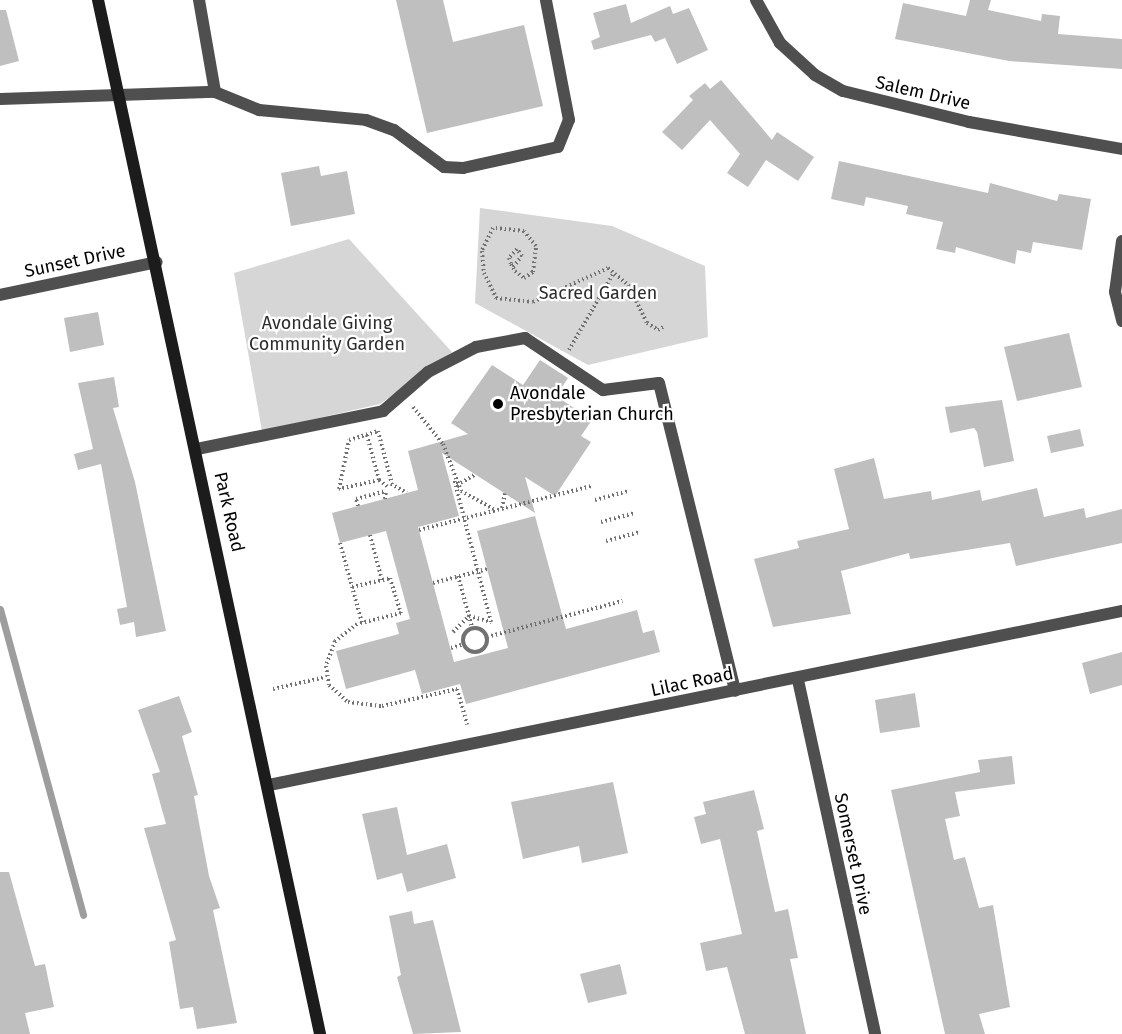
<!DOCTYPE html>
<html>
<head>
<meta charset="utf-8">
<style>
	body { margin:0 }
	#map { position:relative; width:1122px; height:1034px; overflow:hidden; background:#fff; font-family:"Fira Sans",sans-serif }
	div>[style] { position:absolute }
	.green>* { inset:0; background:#d6d6d6 }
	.stream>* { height:7px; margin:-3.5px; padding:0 3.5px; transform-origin:3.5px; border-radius:3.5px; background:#9d9d9d }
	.building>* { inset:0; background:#bfbfbf }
	.path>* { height:4px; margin-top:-2px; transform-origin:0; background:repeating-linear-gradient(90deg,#717171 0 1.5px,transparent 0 4.5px) }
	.path>.ring { margin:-2px; padding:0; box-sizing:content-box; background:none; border:4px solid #717171; border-radius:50% }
	.service>* { height:12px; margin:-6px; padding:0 6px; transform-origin:6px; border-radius:6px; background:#4f4f4f }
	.minor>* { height:12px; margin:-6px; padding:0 6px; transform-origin:6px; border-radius:6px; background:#4f4f4f }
	.secondary>* { height:12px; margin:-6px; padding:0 6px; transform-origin:6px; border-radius:6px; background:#1c1c1c }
	.dots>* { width:16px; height:16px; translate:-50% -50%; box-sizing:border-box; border:3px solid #fff; border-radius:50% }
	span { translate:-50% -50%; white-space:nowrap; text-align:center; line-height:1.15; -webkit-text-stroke:4.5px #fff; paint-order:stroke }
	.street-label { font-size:18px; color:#000 }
	.park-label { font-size:18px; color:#2d2d2d }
	.poi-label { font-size:18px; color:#000 }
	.left { translate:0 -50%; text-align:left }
</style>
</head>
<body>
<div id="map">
	<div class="green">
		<i style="clip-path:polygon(480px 208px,612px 226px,705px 266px,708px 337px,588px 365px,475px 303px)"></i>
		<i style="clip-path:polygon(349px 239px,452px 352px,380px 404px,262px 431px,234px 273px)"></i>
	</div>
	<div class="stream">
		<i style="left:0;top:609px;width:317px;rotate:74.8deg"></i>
	</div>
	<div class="building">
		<i style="clip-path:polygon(396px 0,443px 0,453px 42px,524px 25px,543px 106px,427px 133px)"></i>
		<i style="clip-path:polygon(970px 0,991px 0,988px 10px,1041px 21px,1042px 14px,1060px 16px,1058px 34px,1122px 39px,1122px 69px,1009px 61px,895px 39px,903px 3px,966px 16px)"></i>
		<i style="clip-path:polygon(626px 4px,631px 23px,670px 6px,673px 14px,689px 8px,708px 50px,677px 64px,665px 38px,655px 42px,651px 35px,594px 50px,591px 41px,600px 37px,593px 13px)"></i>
		<i style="clip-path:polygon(0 10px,6px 10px,19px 61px,0 66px)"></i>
		<i style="clip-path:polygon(721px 80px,772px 140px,777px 132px,814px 157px,798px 181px,766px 160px,748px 187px,727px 173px,740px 154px,710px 120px,682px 150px,662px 132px,693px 100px,689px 96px,705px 83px,710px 89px)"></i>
		<i style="clip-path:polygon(839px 161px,988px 193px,990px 183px,1057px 201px,1059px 194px,1091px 199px,1082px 250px,1033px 242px,1031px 253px,1017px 250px,1015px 264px,956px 247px,955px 253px,936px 249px,943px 222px,906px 214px,908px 206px,866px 197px,864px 206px,831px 199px)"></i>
		<i style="clip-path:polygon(319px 166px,321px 176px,347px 171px,355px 214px,291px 226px,281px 173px)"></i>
		<i style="clip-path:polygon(98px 312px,104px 345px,70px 352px,64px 318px)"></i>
		<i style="clip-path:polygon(1069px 333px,1082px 387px,1017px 401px,1004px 347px)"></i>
		<i style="clip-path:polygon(540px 360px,568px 378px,556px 396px,592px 420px,581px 436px,591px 442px,555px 496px,525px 477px,535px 513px,442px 453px,459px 516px,418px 527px,454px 662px,508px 648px,477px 531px,535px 516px,566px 629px,637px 610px,643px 633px,654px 630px,660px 652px,466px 704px,460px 684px,422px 694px,415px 670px,346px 689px,336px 651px,399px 634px,396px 623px,410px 619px,386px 531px,340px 543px,332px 513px,418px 490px,408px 451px,468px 434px,451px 423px,492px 365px,523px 385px)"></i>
		<i style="clip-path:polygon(114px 377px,119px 407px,113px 408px,135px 482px,166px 631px,136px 637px,134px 622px,120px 625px,117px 609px,127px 607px,101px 464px,78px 470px,74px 454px,93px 449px,78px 383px)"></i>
		<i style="clip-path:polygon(1002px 400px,1014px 461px,984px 467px,977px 432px,974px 428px,950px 433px,945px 407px)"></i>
		<i style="clip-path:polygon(1080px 429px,1084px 446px,1051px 453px,1047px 436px)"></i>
		<i style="clip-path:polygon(874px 458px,884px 499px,931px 491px,932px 500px,980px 490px,982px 501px,1037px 488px,1044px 517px,1084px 508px,1086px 518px,1122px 509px,1122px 543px,1016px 566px,1010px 543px,910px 559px,909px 553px,841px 571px,851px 614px,773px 627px,754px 559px,799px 548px,797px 541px,849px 529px,834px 469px)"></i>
		<i style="clip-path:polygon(1122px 652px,1122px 685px,1090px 694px,1082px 663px)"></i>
		<i style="clip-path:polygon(915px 693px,920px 727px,880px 733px,875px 700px)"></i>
		<i style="clip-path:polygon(179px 696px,192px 732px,182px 736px,198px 795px,194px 796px,209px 876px,220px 908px,213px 910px,237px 1023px,197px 1029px,193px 1007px,180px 1009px,169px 942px,176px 940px,144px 828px,166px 824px,152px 774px,160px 772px,138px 710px)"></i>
		<i style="clip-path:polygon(1012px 756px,1015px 784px,955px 792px,960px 816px,945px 819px,954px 860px,965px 857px,979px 908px,993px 905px,1010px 1007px,979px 1014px,985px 1034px,945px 1034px,891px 790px,980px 772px,978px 760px)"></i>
		<i style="clip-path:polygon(613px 782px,628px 853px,582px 863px,579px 846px,523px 859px,511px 802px)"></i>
		<i style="clip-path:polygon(754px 790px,764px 829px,757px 831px,775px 912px,788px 909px,798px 958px,790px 959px,806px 1034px,745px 1034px,727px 967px,706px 971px,700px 943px,742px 934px,720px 839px,701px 844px,694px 817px,706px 814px,703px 802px)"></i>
		<i style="clip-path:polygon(397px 807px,407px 855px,447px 844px,456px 878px,407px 892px,402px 873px,377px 880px,362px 814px)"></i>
		<i style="clip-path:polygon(0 872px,9px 872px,35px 966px,45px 964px,54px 1007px,25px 1013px,30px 1034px,0 1034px)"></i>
		<i style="clip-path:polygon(412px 911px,414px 924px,433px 920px,461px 1032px,413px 1034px,397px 977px,401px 975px,389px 916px)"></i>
		<i style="clip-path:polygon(620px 964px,627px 994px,588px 1003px,580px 974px)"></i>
	</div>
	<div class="path">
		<i style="left:513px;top:267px;width:14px;rotate:-51deg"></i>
		<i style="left:522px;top:256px;width:9px;rotate:-126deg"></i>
		<i style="left:517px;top:249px;width:12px;rotate:132deg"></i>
		<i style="left:509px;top:258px;width:6px;rotate:72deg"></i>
		<i style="left:511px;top:264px;width:8px;rotate:60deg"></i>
		<i style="left:515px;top:271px;width:11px;rotate:38deg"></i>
		<i style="left:524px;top:278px;width:11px;rotate:-34deg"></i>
		<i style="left:533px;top:272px;width:26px;rotate:-83deg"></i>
		<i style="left:536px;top:246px;width:19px;rotate:-129deg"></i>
		<i style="left:524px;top:231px;width:31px;rotate:-174deg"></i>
		<i style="left:493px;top:228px;width:25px;rotate:116deg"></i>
		<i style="left:482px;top:251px;width:22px;rotate:85deg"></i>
		<i style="left:484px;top:273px;width:28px;rotate:64deg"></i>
		<i style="left:496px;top:298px;width:37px;rotate:6deg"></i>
		<i style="left:533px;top:302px;width:82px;rotate:-24.4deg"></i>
		<i style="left:608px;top:268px;width:26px;rotate:40deg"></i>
		<i style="left:628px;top:285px;width:42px;rotate:63.4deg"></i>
		<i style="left:647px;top:323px;width:13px;rotate:32deg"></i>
		<i style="left:658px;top:330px;width:6px;rotate:-31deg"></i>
		<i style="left:569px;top:350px;width:90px;rotate:-60deg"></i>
		<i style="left:413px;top:407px;width:48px;rotate:51deg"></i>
		<i style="left:443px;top:444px;width:50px;rotate:69deg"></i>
		<i style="left:461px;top:491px;width:37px;rotate:29deg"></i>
		<i style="left:367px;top:435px;width:47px;rotate:75.1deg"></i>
		<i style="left:379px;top:480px;width:11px;rotate:38deg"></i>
		<i style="left:379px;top:480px;width:41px;rotate:167.3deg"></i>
		<i style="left:339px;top:489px;width:50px;rotate:-78.5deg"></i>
		<i style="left:349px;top:440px;width:30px;rotate:-17deg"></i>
		<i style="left:378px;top:431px;width:55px;rotate:75.2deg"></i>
		<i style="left:391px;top:484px;width:18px;rotate:29deg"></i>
		<i style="left:457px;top:485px;width:22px;rotate:-30deg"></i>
		<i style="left:385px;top:499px;width:9px;rotate:-84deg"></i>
		<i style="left:595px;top:500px;width:35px;rotate:-15deg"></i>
		<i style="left:358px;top:506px;width:7px;rotate:-106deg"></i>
		<i style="left:356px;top:499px;width:31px;rotate:-15deg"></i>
		<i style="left:502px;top:508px;width:15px;rotate:-79deg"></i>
		<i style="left:601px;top:522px;width:34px;rotate:-15deg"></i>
		<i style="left:419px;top:530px;width:178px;rotate:-14.3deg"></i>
		<i style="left:370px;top:535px;width:47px;rotate:75.1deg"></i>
		<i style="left:606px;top:541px;width:34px;rotate:-15deg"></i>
		<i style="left:340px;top:543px;width:83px;rotate:74.6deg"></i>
		<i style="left:458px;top:576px;width:53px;rotate:74.6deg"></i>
		<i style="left:433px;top:583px;width:56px;rotate:-14.5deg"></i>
		<i style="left:352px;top:587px;width:39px;rotate:-13deg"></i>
		<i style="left:390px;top:578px;width:37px;rotate:73deg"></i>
		<i style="left:401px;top:613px;width:45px;rotate:166deg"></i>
		<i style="left:357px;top:624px;width:28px;rotate:142deg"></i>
		<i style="left:335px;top:641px;width:27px;rotate:110deg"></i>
		<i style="left:326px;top:666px;width:19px;rotate:81deg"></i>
		<i style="left:329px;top:685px;width:25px;rotate:42deg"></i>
		<i style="left:348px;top:702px;width:34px;rotate:7deg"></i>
		<i style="left:382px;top:706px;width:77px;rotate:-12.8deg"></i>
		<i style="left:457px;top:689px;width:37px;rotate:74deg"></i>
		<i class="ring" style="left:463px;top:628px;width:20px;height:20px"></i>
		<i style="left:453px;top:632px;width:23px;rotate:-45deg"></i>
		<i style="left:469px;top:616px;width:23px;rotate:15deg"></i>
		<i style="left:491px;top:622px;width:148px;rotate:-104.5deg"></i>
		<i style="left:487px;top:637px;width:140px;rotate:-14.9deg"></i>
		<i style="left:451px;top:648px;width:14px;rotate:-17deg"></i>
		<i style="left:273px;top:689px;width:54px;rotate:-12.8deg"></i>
	</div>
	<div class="service">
		<i style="left:199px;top:0;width:93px;rotate:80.1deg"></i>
		<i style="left:215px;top:92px;width:48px;rotate:22.2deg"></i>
		<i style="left:259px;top:110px;width:107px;rotate:5.3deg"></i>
		<i style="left:366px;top:120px;width:30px;rotate:20deg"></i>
		<i style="left:394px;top:130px;width:62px;rotate:36.5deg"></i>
		<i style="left:444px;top:167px;width:19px;rotate:3deg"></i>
		<i style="left:463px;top:168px;width:97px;rotate:-12.5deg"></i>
		<i style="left:558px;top:147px;width:29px;rotate:-68deg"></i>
		<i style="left:569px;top:120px;width:122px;rotate:-100.9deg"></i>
		<i style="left:0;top:99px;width:215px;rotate:-1.9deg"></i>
		<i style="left:197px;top:449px;width:190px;rotate:-11.5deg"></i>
		<i style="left:383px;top:411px;width:60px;rotate:-40.9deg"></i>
		<i style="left:428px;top:372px;width:54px;rotate:-27.5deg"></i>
		<i style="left:476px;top:347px;width:50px;rotate:-10.4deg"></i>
		<i style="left:525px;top:338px;width:94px;rotate:33.7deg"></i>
		<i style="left:603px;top:390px;width:56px;rotate:-7.1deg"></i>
		<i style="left:659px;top:383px;width:317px;rotate:76.1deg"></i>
	</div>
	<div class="minor">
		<i style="left:756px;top:0;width:49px;rotate:60.8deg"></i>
		<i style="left:780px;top:43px;width:47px;rotate:42.4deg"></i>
		<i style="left:815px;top:75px;width:32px;rotate:30deg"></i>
		<i style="left:843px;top:91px;width:130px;rotate:13.8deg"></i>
		<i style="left:969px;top:122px;width:155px;rotate:10deg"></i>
		<i style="left:1122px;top:241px;width:51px;rotate:97.8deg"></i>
		<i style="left:1115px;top:292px;width:30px;rotate:76deg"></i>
		<i style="left:0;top:295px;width:160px;rotate:-11.9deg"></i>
		<i style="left:798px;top:680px;width:362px;rotate:77.7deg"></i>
		<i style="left:269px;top:785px;width:871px;rotate:-11.53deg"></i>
	</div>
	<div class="secondary">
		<i style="left:98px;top:0;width:1058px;rotate:77.88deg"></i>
	</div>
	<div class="dots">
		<i style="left:498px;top:404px;background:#000"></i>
	</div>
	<div class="street-label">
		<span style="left:923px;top:93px;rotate:13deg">Salem Drive</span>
		<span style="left:75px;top:261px;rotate:-12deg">Sunset Drive</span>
		<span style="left:229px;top:512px;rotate:77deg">Park Road</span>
		<span style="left:692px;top:682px;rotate:-12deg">Lilac Road</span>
		<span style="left:853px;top:854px;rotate:78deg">Somerset Drive</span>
	</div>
	<div class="park-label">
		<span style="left:598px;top:293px">Sacred Garden</span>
		<span style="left:327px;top:334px">Avondale Giving<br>Community Garden</span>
	</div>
	<div class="poi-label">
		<span class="left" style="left:510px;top:404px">Avondale<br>Presbyterian Church</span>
	</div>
</div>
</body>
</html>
